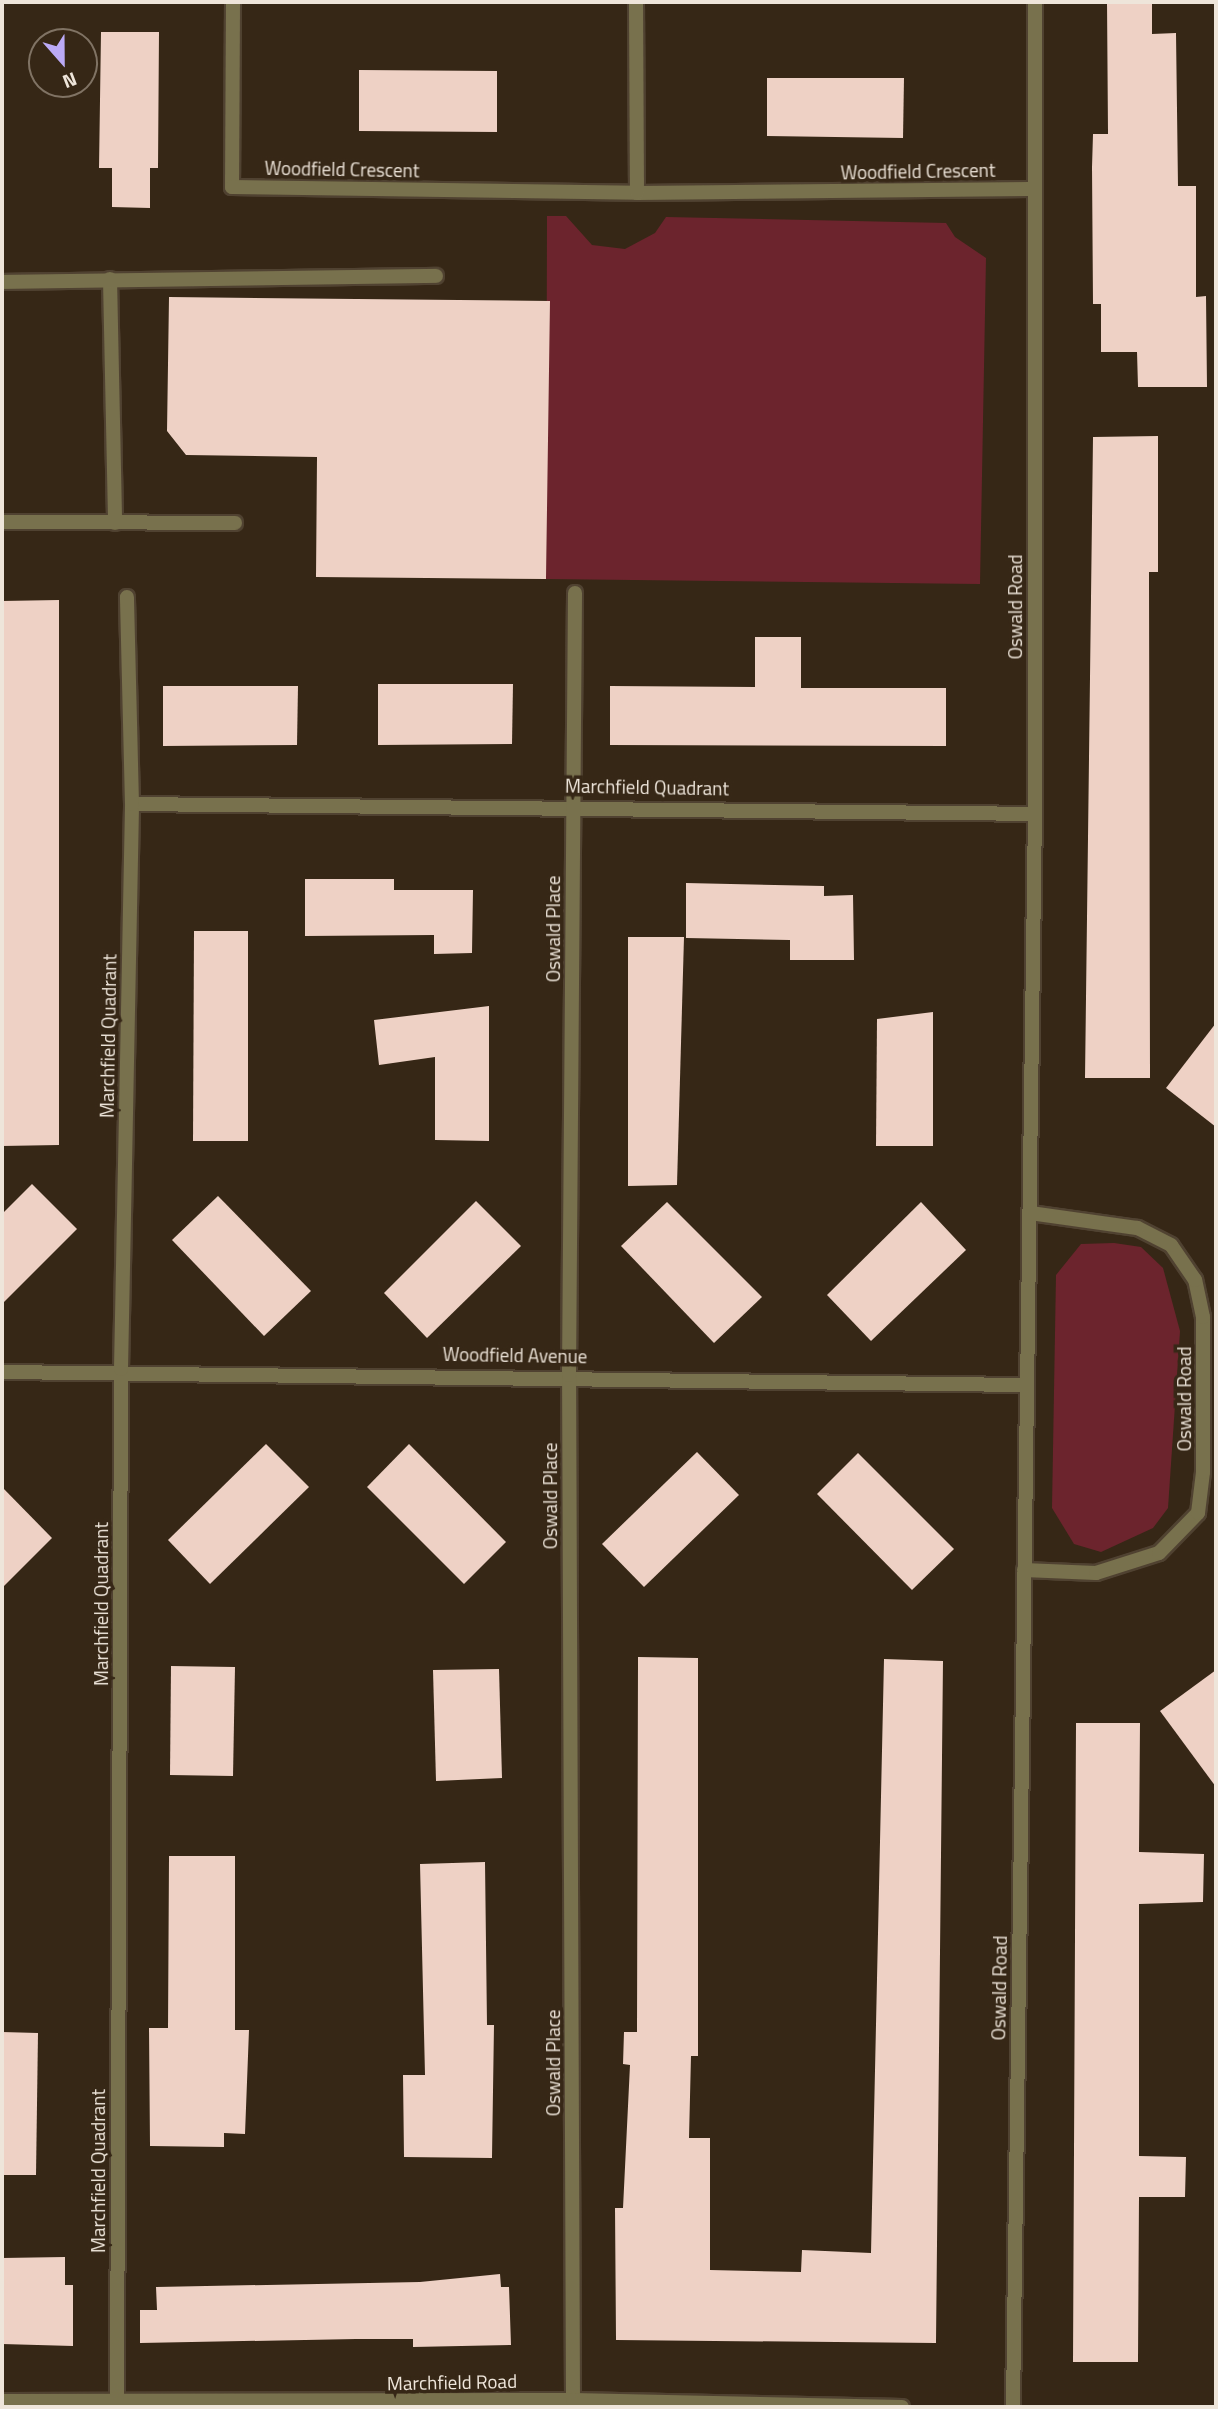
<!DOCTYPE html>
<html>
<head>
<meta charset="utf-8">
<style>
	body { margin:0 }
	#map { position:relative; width:1218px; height:2409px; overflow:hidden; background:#362716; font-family:"Titillium Web",sans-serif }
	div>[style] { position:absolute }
	.green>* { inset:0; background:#6c242d }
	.building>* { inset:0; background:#eed1c5 }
	.roads { filter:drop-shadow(2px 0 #504231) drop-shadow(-2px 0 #504231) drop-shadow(0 2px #504231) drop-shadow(0 -2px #504231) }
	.service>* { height:14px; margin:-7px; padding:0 7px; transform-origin:7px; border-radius:7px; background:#78714d }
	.minor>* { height:14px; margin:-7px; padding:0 7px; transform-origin:7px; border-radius:7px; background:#78714d }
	span { translate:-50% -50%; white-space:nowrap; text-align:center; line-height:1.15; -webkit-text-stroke:7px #362716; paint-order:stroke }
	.street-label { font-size:19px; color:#eee5da }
	.frame { position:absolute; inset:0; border:4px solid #eee5da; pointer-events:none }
	.north { position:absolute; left:28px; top:28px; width:70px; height:70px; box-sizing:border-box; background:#362716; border:2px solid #807364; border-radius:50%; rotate:159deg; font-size:19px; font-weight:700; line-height:28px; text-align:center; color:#eee5da }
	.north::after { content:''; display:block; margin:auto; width:24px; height:32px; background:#bbaaf6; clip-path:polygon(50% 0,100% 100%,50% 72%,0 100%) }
</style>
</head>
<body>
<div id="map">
	<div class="green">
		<i style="clip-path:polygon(547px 216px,566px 216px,592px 245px,625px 249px,655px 233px,666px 217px,946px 223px,955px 237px,986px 258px,980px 584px,546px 579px)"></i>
		<i style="clip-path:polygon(1114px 1243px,1141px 1247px,1163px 1268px,1180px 1331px,1168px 1508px,1153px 1528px,1101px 1552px,1074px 1544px,1052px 1508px,1056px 1275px,1081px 1244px)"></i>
	</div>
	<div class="building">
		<i style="clip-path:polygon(1107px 2px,1152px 2px,1152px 34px,1176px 33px,1178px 186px,1196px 186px,1196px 297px,1206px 296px,1207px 387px,1138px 387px,1137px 352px,1101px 352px,1101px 304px,1093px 304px,1092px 167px,1093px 134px,1108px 134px)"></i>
		<i style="clip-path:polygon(101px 32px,159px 32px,158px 168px,150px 168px,150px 208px,112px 207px,112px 168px,99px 168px)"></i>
		<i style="clip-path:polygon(359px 70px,497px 71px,497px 132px,359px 131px)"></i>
		<i style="clip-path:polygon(767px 78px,904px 78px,903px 138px,767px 136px)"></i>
		<i style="clip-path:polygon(169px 297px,550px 301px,546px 579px,316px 577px,317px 457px,186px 455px,167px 431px)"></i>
		<i style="clip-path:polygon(1158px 436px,1158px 572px,1149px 572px,1150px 1078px,1085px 1078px,1093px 437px)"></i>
		<i style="clip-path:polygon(59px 600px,59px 1145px,2px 1146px,2px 601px)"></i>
		<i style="clip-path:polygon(755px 637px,801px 637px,801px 688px,946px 688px,946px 746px,610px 745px,610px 686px,755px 687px)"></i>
		<i style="clip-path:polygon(378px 684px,513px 684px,512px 744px,378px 745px)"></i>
		<i style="clip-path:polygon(163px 686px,298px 686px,297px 745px,163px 746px)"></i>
		<i style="clip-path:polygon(305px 879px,394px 879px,394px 890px,473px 890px,472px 953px,434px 954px,434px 935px,305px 936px)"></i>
		<i style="clip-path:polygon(686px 883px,824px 886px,824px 896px,853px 895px,854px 960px,790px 960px,790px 940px,686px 938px)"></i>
		<i style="clip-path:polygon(194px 931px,248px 931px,248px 1141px,193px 1141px)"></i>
		<i style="clip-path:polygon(628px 937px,684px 937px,677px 1185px,628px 1186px)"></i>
		<i style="clip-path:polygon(489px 1006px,489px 1141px,435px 1140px,435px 1057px,379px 1065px,374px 1020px)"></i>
		<i style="clip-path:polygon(933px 1012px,933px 1146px,876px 1146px,877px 1019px)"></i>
		<i style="clip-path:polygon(1216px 1023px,1216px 1127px,1166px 1088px)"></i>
		<i style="clip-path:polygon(32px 1184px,77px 1229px,2px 1304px,2px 1214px)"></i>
		<i style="clip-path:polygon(218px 1196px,311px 1291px,264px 1336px,172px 1240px)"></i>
		<i style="clip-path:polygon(476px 1201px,521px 1246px,427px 1338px,384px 1293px)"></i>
		<i style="clip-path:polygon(667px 1202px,762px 1297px,714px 1343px,621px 1246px)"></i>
		<i style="clip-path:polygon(921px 1202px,966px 1250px,871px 1341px,827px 1295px)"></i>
		<i style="clip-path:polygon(266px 1444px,309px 1487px,210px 1584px,168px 1540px)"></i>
		<i style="clip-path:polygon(409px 1444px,506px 1542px,464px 1584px,367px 1487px)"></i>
		<i style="clip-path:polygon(697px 1452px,739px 1495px,644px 1587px,602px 1544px)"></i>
		<i style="clip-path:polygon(858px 1453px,954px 1549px,912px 1590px,817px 1494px)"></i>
		<i style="clip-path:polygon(2px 1487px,52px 1538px,2px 1588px)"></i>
		<i style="clip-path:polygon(638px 1657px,698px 1658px,698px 2056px,691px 2056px,689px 2138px,710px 2138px,710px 2270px,801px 2272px,802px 2250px,871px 2253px,884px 1659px,943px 1661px,936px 2343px,616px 2340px,615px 2208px,623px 2208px,630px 2065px,623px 2064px,624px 2032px,637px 2032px)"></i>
		<i style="clip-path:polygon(171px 1666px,235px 1667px,233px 1776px,170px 1775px)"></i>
		<i style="clip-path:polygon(499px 1669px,502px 1778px,436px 1781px,433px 1670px)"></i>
		<i style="clip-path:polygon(1216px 1670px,1216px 1787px,1160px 1711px)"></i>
		<i style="clip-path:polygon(1076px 1723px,1140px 1723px,1139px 1852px,1204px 1854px,1203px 1902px,1139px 1904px,1139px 2156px,1186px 2157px,1185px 2197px,1139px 2197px,1138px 2362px,1073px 2362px)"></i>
		<i style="clip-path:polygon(169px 1856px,235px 1856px,235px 2030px,249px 2030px,245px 2134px,224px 2133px,224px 2147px,150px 2146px,149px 2028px,168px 2028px)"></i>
		<i style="clip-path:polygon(485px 1862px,487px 2025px,494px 2025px,492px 2158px,404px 2157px,403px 2075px,425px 2075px,420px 1864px)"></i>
		<i style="clip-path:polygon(2px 2032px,38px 2033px,36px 2175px,2px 2175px)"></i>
		<i style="clip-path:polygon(65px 2257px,65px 2285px,73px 2285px,73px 2346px,2px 2344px,2px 2258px)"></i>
		<i style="clip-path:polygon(500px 2274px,501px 2287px,509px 2287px,511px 2345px,413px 2347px,413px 2339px,356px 2339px,140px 2343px,140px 2310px,157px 2310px,156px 2287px,420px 2282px)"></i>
	</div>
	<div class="roads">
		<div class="service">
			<i style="left:110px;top:279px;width:244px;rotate:88.8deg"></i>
			<i style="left:2px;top:282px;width:434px;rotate:-0.8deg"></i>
			<i style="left:2px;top:522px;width:233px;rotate:0.2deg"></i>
		</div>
		<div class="minor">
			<i style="left:233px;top:2px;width:185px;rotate:90.3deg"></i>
			<i style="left:232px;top:187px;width:405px;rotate:0.8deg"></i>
			<i style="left:637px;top:193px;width:393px;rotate:-0.6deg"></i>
			<i style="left:636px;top:2px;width:191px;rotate:89.7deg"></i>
			<i style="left:132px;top:804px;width:903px;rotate:0.63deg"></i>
			<i style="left:2px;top:1372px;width:1025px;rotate:0.73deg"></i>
			<i style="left:1024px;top:1570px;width:72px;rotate:2.4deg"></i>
			<i style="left:1096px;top:1573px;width:66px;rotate:-17.6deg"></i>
			<i style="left:1159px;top:1553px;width:56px;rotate:-45.7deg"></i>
			<i style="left:1198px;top:1513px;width:41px;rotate:-83deg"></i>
			<i style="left:1203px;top:1472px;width:155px;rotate:-90deg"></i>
			<i style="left:1203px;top:1317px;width:38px;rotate:-102deg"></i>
			<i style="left:1195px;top:1280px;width:42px;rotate:-124.4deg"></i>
			<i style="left:1171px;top:1245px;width:38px;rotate:-153deg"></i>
			<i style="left:1137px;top:1228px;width:108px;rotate:-172deg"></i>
			<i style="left:573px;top:2400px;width:1025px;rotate:-90.22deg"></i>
			<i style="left:569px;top:1375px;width:782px;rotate:-89.56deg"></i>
			<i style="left:2px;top:2401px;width:571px;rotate:-0.1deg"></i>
			<i style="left:573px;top:2400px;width:329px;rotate:1.2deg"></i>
			<i style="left:117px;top:2407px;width:1038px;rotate:-89.78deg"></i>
			<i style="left:121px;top:1369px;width:565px;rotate:-88.88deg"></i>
			<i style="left:132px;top:804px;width:207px;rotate:-91.4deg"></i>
			<i style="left:1013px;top:2407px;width:1593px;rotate:-89.21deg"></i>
			<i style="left:1035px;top:814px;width:812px;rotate:-90deg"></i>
		</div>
	</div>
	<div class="street-label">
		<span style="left:342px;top:169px;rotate:1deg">Woodfield Crescent</span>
		<span style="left:918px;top:171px;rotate:-1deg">Woodfield Crescent</span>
		<span style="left:1015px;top:607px;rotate:-90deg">Oswald Road</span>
		<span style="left:647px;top:787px;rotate:1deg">Marchfield Quadrant</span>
		<span style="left:553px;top:929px;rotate:-90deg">Oswald Place</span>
		<span style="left:108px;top:1036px;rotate:-89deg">Marchfield Quadrant</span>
		<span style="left:515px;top:1355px;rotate:1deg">Woodfield Avenue</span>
		<span style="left:1184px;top:1399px;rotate:-90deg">Oswald Road</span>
		<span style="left:550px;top:1496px;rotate:-90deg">Oswald Place</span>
		<span style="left:101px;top:1604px;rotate:-90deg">Marchfield Quadrant</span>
		<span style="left:999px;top:1988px;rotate:-89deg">Oswald Road</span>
		<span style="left:553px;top:2063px;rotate:-90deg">Oswald Place</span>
		<span style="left:98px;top:2171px;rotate:-90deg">Marchfield Quadrant</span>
		<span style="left:452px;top:2382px;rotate:-1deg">Marchfield Road</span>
	</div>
	<div class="frame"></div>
	<div class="north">N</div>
</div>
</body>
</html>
